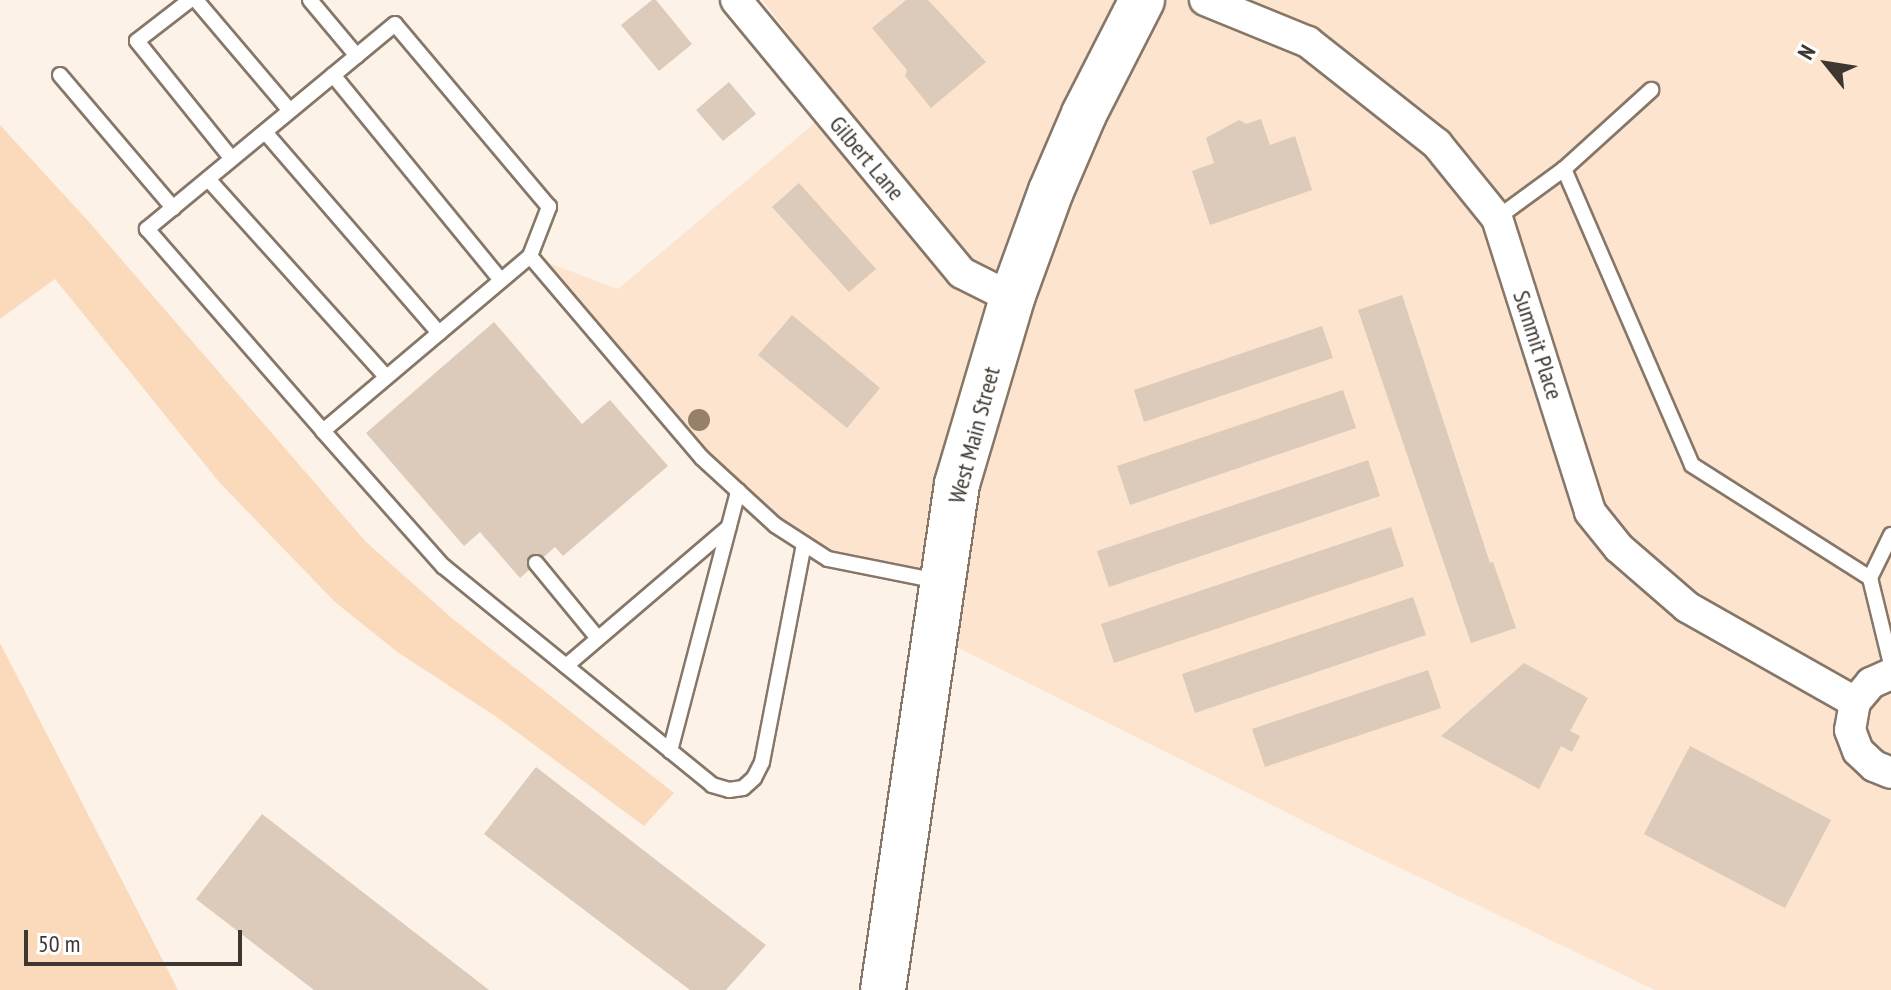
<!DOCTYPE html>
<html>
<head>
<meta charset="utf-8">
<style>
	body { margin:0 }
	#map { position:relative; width:1891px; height:990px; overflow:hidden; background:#fcf2e8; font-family:"PT Sans Narrow",sans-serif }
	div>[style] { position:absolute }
	.built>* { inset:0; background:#fce4ce }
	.green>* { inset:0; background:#fbdabc }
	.building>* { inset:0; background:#dccaba }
	.roads { filter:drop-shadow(2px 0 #867768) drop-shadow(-2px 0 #867768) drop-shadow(0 2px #867768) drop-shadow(0 -2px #867768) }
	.lane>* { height:14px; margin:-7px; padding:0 7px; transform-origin:7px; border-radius:7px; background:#fff }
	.street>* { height:30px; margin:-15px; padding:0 15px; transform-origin:15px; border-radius:15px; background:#fff }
	.primary>* { height:44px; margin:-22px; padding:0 22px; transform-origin:22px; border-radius:22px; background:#fff }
	.trees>* { width:22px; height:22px; margin:-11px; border-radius:50%; background:#958168 }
	span { translate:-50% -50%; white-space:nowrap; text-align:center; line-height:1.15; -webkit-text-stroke:6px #fff; paint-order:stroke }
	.street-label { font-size:24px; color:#3e3731 }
	.north { position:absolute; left:1787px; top:24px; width:80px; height:80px; -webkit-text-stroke:6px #fff; paint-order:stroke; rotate:300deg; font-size:22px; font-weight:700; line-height:32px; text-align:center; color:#3e3731 }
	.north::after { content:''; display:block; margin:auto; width:28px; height:36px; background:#3e3731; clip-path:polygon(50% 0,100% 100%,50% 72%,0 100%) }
	.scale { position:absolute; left:24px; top:930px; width:218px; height:36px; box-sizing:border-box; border:4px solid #3e3731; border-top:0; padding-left:10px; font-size:24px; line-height:28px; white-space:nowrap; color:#3e3731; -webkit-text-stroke:6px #fff; paint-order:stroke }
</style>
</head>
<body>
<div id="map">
	<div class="built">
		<i style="clip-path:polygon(762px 0,1891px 0,1891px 990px,1655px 990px,1333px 836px,935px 636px,942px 582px,828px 559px,702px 458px,530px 256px,618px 289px,841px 101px)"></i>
	</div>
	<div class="green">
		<i style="clip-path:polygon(0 125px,89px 222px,366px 542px,454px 620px,674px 793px,644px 826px,498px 718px,396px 651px,335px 602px,219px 482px,55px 279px,0 319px)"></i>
		<i style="clip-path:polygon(0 643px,131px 898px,178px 990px,0 990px)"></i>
	</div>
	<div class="building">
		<i style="clip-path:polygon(652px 0,656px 0,692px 44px,659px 71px,621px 25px)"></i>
		<i style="clip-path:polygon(906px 0,928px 0,986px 62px,931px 108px,905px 76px,907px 70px,872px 28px)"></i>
		<i style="clip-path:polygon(729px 82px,756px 114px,723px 141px,696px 110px)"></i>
		<i style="clip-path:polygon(1261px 119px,1270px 145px,1295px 136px,1312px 190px,1210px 225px,1192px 171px,1214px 163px,1206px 138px,1239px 120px,1246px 124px)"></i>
		<i style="clip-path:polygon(799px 183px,876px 269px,849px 292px,772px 207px)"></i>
		<i style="clip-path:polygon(1402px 295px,1490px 563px,1493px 562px,1516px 628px,1471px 643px,1358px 310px)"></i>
		<i style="clip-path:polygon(792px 315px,880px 388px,847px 428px,758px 355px)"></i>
		<i style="clip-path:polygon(494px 322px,582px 424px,610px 400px,668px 466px,563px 556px,555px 547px,520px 578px,480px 532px,464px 546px,366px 433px)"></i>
		<i style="clip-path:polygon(1322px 326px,1333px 358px,1144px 422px,1134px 390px)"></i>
		<i style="clip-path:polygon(1343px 390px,1356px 428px,1130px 505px,1117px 466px)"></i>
		<i style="clip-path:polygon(1368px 460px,1380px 496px,1109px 587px,1097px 551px)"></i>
		<i style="clip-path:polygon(1391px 527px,1404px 566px,1114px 663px,1101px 624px)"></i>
		<i style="clip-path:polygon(1413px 597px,1426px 635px,1195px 713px,1182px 674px)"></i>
		<i style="clip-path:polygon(1524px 663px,1588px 698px,1570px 731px,1580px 736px,1572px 752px,1561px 746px,1539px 789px,1441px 736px)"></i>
		<i style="clip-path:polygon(1428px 670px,1441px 708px,1265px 767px,1252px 729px)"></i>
		<i style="clip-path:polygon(1690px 746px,1831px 820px,1785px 908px,1644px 834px)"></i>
		<i style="clip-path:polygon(536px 767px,766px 945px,726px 990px,690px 990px,484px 834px)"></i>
		<i style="clip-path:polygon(262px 814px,489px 990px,314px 990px,196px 899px)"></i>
	</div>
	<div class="roads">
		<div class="lane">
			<i style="left:190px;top:0;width:67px;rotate:142.3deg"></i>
			<i style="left:137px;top:41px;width:151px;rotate:51.2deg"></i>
			<i style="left:196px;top:0;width:145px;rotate:49.7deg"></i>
			<i style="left:310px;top:0;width:73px;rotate:50deg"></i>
			<i style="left:60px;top:75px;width:175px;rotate:49.6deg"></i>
			<i style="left:333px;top:75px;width:265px;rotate:50.7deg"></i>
			<i style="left:265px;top:132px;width:266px;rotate:49.1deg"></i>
			<i style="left:1564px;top:169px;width:118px;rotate:-42.2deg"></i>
			<i style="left:208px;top:179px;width:266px;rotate:48deg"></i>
			<i style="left:1497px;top:218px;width:83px;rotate:-36.2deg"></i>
			<i style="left:1564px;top:169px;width:322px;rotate:66.6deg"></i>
			<i style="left:1692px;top:465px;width:211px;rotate:32.4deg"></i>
			<i style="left:1870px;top:578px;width:89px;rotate:76.3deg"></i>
			<i style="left:530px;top:256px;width:265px;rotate:49.6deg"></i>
			<i style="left:702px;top:458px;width:99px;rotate:42.5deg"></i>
			<i style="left:775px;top:525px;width:63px;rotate:32.7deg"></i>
			<i style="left:828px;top:559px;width:112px;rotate:11.3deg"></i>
			<i style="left:323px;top:431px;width:271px;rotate:-40.2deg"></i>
			<i style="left:530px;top:256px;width:53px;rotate:-68.8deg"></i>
			<i style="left:549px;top:207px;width:239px;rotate:-130.1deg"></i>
			<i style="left:395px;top:24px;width:322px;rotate:140.4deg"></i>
			<i style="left:147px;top:229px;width:268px;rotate:48.9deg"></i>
			<i style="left:323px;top:431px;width:181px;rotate:48.4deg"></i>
			<i style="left:443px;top:566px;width:347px;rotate:39.1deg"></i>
			<i style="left:712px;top:785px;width:18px;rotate:16deg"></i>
			<i style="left:729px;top:790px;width:14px;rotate:-8deg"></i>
			<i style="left:743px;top:788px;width:15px;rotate:-42deg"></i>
			<i style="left:754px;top:778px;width:18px;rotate:-63deg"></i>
			<i style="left:762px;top:762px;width:222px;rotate:-79.1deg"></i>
			<i style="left:536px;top:563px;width:94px;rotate:50.6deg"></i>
			<i style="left:1870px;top:578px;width:48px;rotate:-64deg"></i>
			<i style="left:566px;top:666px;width:214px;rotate:-40.5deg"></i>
			<i style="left:670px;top:751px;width:269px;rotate:-75.3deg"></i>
		</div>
		<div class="street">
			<i style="left:736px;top:0;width:354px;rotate:50.4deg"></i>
			<i style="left:962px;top:273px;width:56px;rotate:26.6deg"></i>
			<i style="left:1205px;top:0;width:111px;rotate:22.2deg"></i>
			<i style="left:1308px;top:42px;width:164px;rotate:38.3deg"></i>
			<i style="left:1437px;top:144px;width:95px;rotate:51deg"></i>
			<i style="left:1497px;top:218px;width:308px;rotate:72.4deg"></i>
			<i style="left:1590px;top:512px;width:46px;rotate:51.1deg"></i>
			<i style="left:1619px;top:548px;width:90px;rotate:40.9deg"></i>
			<i style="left:1687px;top:607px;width:193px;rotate:29.5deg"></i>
			<i style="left:1891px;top:674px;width:22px;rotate:156deg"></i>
			<i style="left:1871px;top:683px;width:25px;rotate:130deg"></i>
			<i style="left:1855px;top:702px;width:28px;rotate:100deg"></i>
			<i style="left:1850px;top:730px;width:22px;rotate:69deg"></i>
			<i style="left:1858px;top:751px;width:22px;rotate:43deg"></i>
			<i style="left:1874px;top:766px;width:18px;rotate:22deg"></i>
		</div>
		<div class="primary">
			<i style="left:883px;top:990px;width:511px;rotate:-81.68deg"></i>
			<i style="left:957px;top:484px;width:194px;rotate:-73.5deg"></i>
			<i style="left:1012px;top:298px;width:114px;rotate:-70deg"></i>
			<i style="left:1051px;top:191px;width:84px;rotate:-66.8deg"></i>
			<i style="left:1084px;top:114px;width:128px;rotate:-63deg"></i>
		</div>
	</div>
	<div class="trees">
		<i style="left:699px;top:420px"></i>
	</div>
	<div class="street-label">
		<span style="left:867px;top:158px;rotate:50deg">Gilbert Lane</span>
		<span style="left:1538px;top:345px;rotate:72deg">Summit Place</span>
		<span style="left:974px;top:435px;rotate:-75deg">West Main Street</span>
	</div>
	<div class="north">N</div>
	<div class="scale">50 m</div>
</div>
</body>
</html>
